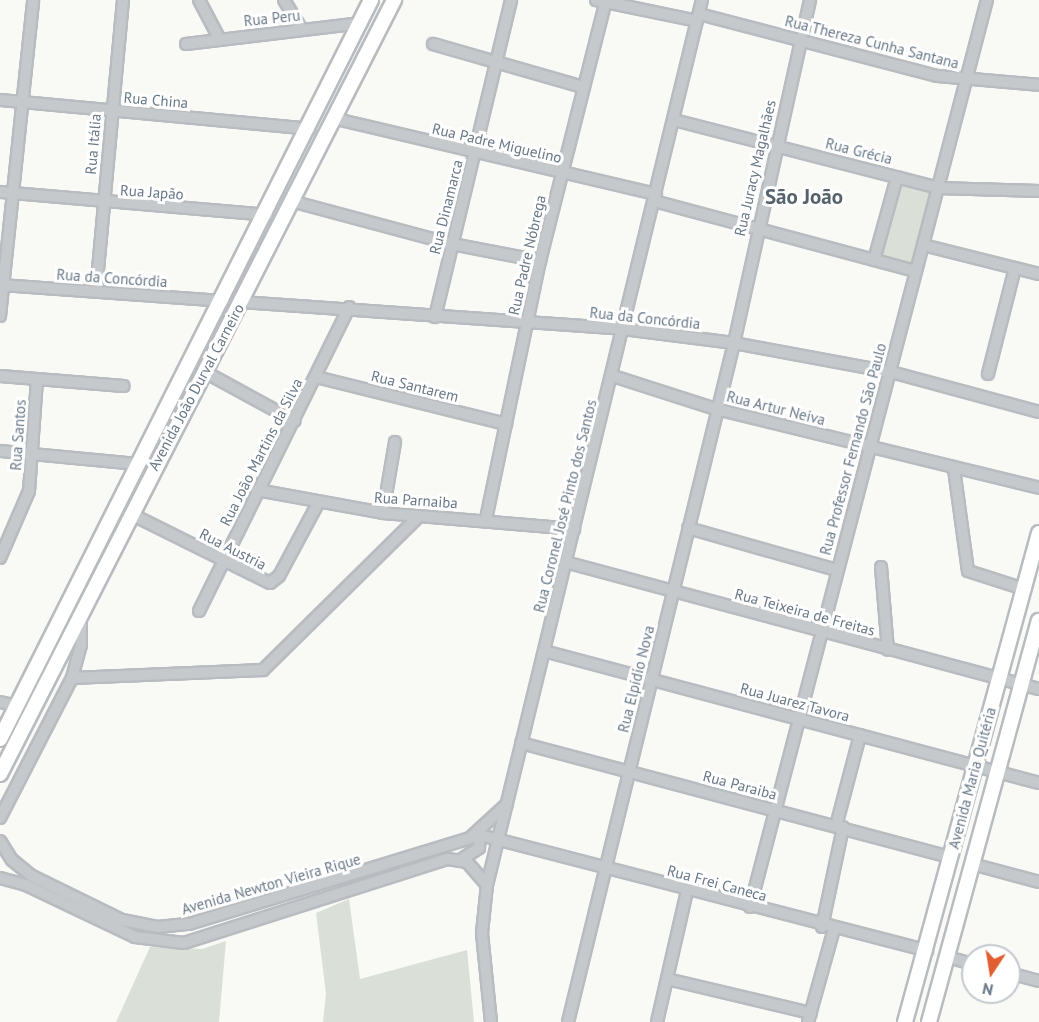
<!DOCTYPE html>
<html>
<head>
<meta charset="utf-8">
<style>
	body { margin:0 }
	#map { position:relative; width:1039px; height:1022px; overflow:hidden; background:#f9f9f6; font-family:"PT Sans",sans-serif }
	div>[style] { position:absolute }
	.green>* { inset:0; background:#dae0d7 }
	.roads { filter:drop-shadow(2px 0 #b8bcc0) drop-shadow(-2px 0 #b8bcc0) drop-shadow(0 2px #b8bcc0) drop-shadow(0 -2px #b8bcc0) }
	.minor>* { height:10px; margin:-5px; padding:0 5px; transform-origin:5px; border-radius:5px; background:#c5c9cc }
	.major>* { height:14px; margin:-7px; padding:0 7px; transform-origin:7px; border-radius:7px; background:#fff }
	span { translate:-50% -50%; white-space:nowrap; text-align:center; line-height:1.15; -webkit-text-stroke:6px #fff; paint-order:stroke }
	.street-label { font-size:15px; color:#687887 }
	.district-label { font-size:21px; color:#56626c; font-weight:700 }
	.north { position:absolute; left:961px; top:944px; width:60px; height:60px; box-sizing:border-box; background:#fff; border:2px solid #c3c9cf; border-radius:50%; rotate:192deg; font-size:16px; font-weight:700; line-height:24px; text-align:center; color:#687887 }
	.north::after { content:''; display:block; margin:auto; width:21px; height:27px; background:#e05e2f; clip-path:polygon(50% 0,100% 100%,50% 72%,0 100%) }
</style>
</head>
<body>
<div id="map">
	<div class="green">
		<i style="clip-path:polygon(901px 184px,932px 191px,913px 263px,881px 255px)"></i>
		<i style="clip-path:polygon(349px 899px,360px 979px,467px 950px,474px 1022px,323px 1022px,326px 994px,316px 913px)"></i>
		<i style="clip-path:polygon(226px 941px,219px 1022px,116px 1022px,150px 947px,202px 949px)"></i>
	</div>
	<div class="roads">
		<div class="minor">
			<i style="left:199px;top:0;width:43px;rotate:62.2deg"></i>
			<i style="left:284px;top:0;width:35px;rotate:59deg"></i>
			<i style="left:596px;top:0;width:103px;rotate:11.7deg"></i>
			<i style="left:699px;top:14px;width:246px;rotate:14.6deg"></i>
			<i style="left:937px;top:76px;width:102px;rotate:5deg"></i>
			<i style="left:186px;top:44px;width:177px;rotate:-6.8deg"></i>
			<i style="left:433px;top:44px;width:156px;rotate:16deg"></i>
			<i style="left:0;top:100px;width:311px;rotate:5.3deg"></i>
			<i style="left:332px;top:118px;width:333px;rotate:13.2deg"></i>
			<i style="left:674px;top:120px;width:273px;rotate:14.4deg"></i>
			<i style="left:938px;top:188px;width:101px;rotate:1.7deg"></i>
			<i style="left:0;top:192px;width:268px;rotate:4.9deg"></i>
			<i style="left:291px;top:201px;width:167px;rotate:15deg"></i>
			<i style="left:452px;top:244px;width:90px;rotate:10.9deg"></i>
			<i style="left:654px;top:201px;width:270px;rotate:15deg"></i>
			<i style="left:923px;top:245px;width:120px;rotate:14deg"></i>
			<i style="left:874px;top:260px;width:86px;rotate:-74.5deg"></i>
			<i style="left:0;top:285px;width:224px;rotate:4.1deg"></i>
			<i style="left:96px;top:291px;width:292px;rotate:-84.7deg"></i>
			<i style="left:241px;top:302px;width:383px;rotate:4deg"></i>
			<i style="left:623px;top:329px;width:112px;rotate:7.2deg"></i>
			<i style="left:734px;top:343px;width:160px;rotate:10.5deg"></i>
			<i style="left:891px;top:372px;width:153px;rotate:15.1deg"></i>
			<i style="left:0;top:316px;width:318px;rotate:-84deg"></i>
			<i style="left:435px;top:317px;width:326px;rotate:-76.5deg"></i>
			<i style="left:205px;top:372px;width:102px;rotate:28.6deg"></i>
			<i style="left:988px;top:374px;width:109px;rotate:-75.7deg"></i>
			<i style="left:0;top:376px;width:124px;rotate:4.6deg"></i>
			<i style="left:613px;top:376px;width:108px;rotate:17.8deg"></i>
			<i style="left:716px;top:409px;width:333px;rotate:13.7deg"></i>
			<i style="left:316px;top:377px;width:196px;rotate:13.9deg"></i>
			<i style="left:0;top:451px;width:138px;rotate:5.4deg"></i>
			<i style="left:954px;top:469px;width:103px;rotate:82.2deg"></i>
			<i style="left:968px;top:571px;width:59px;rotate:17.8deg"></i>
			<i style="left:257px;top:490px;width:128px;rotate:10.3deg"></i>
			<i style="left:383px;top:513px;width:192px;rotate:4.8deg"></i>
			<i style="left:383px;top:513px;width:72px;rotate:-80.4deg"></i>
			<i style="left:131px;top:514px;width:155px;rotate:26.4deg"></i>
			<i style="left:270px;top:583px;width:11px;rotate:-38deg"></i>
			<i style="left:279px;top:576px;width:81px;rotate:-61.8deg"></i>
			<i style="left:486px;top:519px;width:264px;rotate:-78.2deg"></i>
			<i style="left:540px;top:261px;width:269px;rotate:-75.8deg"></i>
			<i style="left:688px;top:528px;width:154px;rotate:15.8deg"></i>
			<i style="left:0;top:558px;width:73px;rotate:-66.6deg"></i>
			<i style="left:29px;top:491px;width:111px;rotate:-85.9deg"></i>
			<i style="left:565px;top:562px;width:491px;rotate:15deg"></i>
			<i style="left:881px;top:567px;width:83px;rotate:85.2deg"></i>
			<i style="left:199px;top:611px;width:339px;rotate:-63.7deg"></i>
			<i style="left:544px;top:651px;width:512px;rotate:14.93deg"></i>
			<i style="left:72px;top:678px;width:191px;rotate:-2.4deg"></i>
			<i style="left:263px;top:670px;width:218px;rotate:-44.6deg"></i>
			<i style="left:0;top:702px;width:17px;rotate:13deg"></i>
			<i style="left:521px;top:743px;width:444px;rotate:14.9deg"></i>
			<i style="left:0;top:818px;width:157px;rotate:-62.8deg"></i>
			<i style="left:72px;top:678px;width:34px;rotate:-75deg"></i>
			<i style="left:81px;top:645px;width:30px;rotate:-90deg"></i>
			<i style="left:836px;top:826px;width:94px;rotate:-75.2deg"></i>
			<i style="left:472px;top:836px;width:47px;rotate:-42.4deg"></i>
			<i style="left:0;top:841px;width:22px;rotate:58deg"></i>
			<i style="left:12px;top:860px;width:26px;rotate:39deg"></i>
			<i style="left:32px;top:876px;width:100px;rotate:26.1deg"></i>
			<i style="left:122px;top:920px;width:37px;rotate:11deg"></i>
			<i style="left:158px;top:927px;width:31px;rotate:-6deg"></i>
			<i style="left:189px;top:924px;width:304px;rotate:-17deg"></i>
			<i style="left:480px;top:835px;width:462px;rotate:14.5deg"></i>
			<i style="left:462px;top:859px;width:20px;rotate:-33deg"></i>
			<i style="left:479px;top:848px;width:13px;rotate:-86deg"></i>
			<i style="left:972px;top:864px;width:69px;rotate:15deg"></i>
			<i style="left:0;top:878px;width:27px;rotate:15deg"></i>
			<i style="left:26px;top:885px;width:121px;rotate:25.5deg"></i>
			<i style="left:135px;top:937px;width:49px;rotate:7deg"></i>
			<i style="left:184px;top:943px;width:277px;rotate:-17.7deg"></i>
			<i style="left:448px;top:859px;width:19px;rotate:9deg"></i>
			<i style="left:467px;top:862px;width:30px;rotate:49deg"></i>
			<i style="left:750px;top:907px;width:937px;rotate:-75.36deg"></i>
			<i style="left:822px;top:927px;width:102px;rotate:-78.1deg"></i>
			<i style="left:947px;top:957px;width:27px;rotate:15deg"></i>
			<i style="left:1009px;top:973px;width:31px;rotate:15deg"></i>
			<i style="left:667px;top:979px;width:148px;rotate:13.3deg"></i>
			<i style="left:491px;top:1022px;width:89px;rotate:-95.8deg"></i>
			<i style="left:482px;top:933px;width:48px;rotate:-84.1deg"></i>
			<i style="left:487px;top:885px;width:911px;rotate:-76.35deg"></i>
			<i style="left:568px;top:1022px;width:699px;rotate:-76.26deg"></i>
			<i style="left:734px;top:343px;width:351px;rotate:-77.5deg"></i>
			<i style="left:657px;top:1022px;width:134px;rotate:-77.1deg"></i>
			<i style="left:808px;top:1022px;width:97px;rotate:-74.4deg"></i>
		</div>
		<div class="major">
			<i style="left:0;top:739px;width:827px;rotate:-63.34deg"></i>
			<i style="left:0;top:774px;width:869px;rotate:-63.02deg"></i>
			<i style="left:905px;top:1022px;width:507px;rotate:-74.68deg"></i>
			<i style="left:929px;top:1022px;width:416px;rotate:-74.7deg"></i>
		</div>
	</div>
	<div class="street-label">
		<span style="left:272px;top:18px;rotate:-6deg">Rua Peru</span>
		<span style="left:872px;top:42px;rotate:14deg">Rua Thereza Cunha Santana</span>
		<span style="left:156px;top:100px;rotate:5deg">Rua China</span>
		<span style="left:497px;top:143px;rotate:13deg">Rua Padre Miguelino</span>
		<span style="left:93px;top:144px;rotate:-85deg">Rua Itália</span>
		<span style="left:859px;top:151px;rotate:14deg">Rua Grécia</span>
		<span style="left:755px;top:168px;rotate:-77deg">Rua Juracy Magalhães</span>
		<span style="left:152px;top:192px;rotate:4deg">Rua Japão</span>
		<span style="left:446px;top:207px;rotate:-76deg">Rua Dinamarca</span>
		<span style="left:527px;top:255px;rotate:-77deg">Rua Padre Nóbrega</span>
		<span style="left:112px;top:278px;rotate:4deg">Rua da Concórdia</span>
		<span style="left:645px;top:318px;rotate:6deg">Rua da Concórdia</span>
		<span style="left:415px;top:386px;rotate:14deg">Rua Santarem</span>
		<span style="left:196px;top:387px;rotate:-62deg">Avenida João Durval Carneiro</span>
		<span style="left:776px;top:408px;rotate:14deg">Rua Artur Neiva</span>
		<span style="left:18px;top:435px;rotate:-86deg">Rua Santos</span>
		<span style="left:853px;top:449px;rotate:-75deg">Rua Professor Fernando São Paulo</span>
		<span style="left:261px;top:452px;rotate:-63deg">Rua João Martins da Silva</span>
		<span style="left:416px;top:500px;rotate:4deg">Rua Parnaiba</span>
		<span style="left:565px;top:506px;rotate:-76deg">Rua Coronel José Pinto dos Santos</span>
		<span style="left:233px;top:549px;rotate:27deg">Rua Austria</span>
		<span style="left:805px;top:612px;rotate:15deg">Rua Teixeira de Freitas</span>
		<span style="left:636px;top:679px;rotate:-76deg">Rua Elpídio Nova</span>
		<span style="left:795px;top:702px;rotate:15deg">Rua Juarez Tavora</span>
		<span style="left:972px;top:778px;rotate:-75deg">Avenida Maria Quitéria</span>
		<span style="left:740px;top:785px;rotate:15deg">Rua Paraiba</span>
		<span style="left:717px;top:883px;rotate:15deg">Rua Frei Caneca</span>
		<span style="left:271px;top:884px;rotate:-16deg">Avenida Newton Vieira Rique</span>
	</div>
	<div class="district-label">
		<span style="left:804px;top:197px">São João</span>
	</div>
	<div class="north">N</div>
</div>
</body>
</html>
